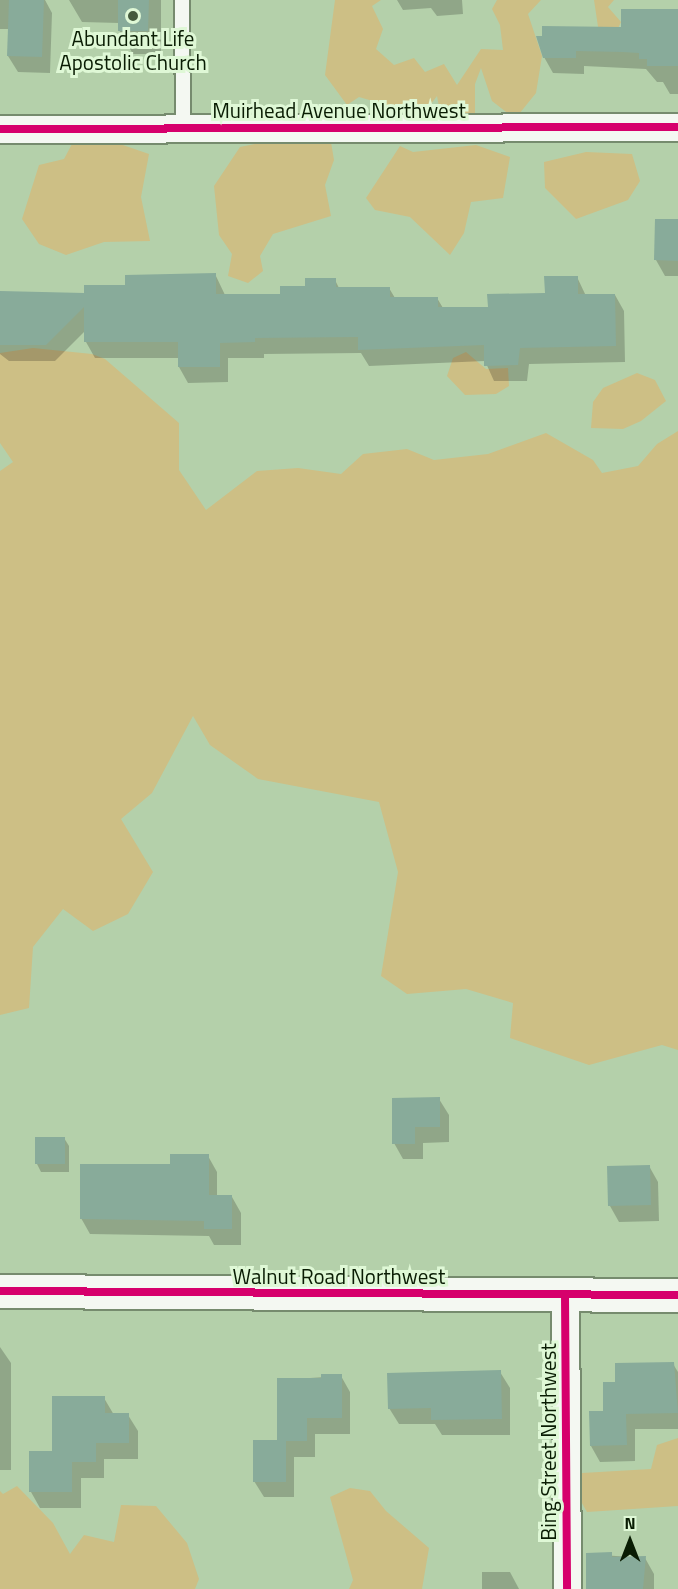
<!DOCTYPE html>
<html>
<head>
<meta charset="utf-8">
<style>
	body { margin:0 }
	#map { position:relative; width:678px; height:1589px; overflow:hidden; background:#b4d0aa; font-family:"Titillium Web",sans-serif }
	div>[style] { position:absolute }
	.green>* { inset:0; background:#cdbf85 }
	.shadow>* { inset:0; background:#0003 }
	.building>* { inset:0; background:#88ab9a }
	.roads { filter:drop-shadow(2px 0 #768b6e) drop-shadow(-2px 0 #768b6e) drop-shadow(0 2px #768b6e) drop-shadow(0 -2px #768b6e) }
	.lane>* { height:14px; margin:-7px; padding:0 7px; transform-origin:7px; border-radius:7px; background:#f4f8f2 }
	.street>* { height:27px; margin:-13.5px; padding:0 13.5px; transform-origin:13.5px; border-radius:13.5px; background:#f4f8f2 }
	.secondary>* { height:33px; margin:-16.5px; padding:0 16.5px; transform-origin:16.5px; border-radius:16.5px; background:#f4f8f2 }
	.cycleway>* { height:8px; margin:-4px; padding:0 4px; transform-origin:4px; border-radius:4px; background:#d6006c }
	.dots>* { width:16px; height:16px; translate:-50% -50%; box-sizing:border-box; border:3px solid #dff8d6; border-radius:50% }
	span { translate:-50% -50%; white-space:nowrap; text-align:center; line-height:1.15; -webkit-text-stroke:6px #dff8d6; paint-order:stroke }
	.poi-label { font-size:21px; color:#091c03 }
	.street-label { font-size:21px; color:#091c03 }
	.north { position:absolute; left:600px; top:1511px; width:60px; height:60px; -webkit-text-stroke:4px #dff8d6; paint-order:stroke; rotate:0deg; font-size:16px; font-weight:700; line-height:24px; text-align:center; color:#091c03 }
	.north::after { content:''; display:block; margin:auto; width:21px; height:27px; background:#091c03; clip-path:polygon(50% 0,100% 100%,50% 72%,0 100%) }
</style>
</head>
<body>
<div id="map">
	<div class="green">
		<i style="clip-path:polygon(335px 0,381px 0,372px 6px,383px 29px,376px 49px,394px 65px,414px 58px,425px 72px,444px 64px,457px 85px,481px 49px,503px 50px,500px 25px,492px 9px,497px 0,541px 0,528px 14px,542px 56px,536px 93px,515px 119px,492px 101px,481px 68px,475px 84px,475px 115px,440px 112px,437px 96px,431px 104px,410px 112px,359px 97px,347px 105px,325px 75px)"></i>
		<i style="clip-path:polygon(594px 0,614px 0,608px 7px,621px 22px,612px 41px,600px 40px)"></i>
		<i style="clip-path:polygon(265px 142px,331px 142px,334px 160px,325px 185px,331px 216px,273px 234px,260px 256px,263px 271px,248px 283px,228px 276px,232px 254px,219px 235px,214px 186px,240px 147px)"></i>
		<i style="clip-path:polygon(117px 143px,149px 154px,141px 197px,150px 241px,104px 242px,66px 255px,39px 244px,22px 219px,39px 165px,64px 159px,72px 144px)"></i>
		<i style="clip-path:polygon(476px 145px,510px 157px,503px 198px,471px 202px,464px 233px,450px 255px,410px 217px,375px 210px,366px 198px,400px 146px,413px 152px)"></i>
		<i style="clip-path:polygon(586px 152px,632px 154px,640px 181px,628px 200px,576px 219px,545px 188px,544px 162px)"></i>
		<i style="clip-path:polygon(33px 348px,92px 354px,105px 359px,179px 423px,179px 470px,206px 510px,257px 471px,298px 468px,341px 474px,363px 454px,407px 449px,434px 460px,488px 454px,546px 433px,593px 460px,602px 473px,638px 466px,657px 444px,678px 431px,678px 1050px,662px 1045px,589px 1065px,510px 1038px,513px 1003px,466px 989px,407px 994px,381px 976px,398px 872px,379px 802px,258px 779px,210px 745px,193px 716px,152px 793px,121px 819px,153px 872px,128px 914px,93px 931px,63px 909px,33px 947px,29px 1008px,0 1015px,0 471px,13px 462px,0 443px,0 353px)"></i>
		<i style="clip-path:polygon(466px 352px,486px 369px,508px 368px,509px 386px,496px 394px,465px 395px,447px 376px,453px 358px)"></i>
		<i style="clip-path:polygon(637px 373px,655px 380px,666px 401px,641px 421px,623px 429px,591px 428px,593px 402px,603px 388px)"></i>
		<i style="clip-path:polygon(678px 1438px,678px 1506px,587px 1512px,574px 1489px,582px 1473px,651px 1469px,657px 1445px)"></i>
		<i style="clip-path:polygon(17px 1486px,53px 1523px,70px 1554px,84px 1535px,114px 1542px,121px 1505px,156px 1506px,187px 1543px,199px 1579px,195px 1589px,0 1589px,0 1491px,3px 1494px)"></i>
		<i style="clip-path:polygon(350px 1488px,370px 1491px,386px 1511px,429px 1548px,422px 1589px,349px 1589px,353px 1580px,330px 1497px)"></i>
	</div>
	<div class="shadow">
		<i style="clip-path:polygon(0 0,45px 0,52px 13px,50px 73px,18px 72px,8px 56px,9px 29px,0 29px)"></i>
		<i style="clip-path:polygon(69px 0,161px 0,161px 54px,133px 54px,119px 30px,119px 23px,82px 22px)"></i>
		<i style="clip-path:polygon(397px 0,462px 0,463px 14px,437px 16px,431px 8px,403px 10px)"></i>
		<i style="clip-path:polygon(678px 10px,678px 94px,670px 94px,663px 82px,657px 82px,646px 69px,584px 66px,584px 74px,553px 73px,544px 57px)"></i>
		<i style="clip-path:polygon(678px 220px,678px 276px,665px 276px,656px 260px)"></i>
		<i style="clip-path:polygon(215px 274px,225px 295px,282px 295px,335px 280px,339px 288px,389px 288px,395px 298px,437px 298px,443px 308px,489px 308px,546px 294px,577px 277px,586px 296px,615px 295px,624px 311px,625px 362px,529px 364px,527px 381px,494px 381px,485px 361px,369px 366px,361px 353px,264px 354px,264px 358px,228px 358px,228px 382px,188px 383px,179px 367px,179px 358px,95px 358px,86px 342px,86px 330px,55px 361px,9px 361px,0 354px,0 292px,86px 295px)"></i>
		<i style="clip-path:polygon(439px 1099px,449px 1115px,449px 1142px,423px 1143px,423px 1159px,403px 1159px,394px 1143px)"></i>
		<i style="clip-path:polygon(64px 1138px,69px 1146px,69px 1172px,41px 1172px,37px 1164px)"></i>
		<i style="clip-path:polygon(208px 1156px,217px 1172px,217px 1197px,232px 1197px,241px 1213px,241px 1245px,214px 1245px,209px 1236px,90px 1234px,81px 1218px)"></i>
		<i style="clip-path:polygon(649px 1166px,658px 1182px,659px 1221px,619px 1222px,610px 1206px)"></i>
		<i style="clip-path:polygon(0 1347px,11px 1363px,11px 1470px,0 1470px)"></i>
		<i style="clip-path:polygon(673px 1364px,678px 1372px,678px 1429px,635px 1429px,635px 1461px,600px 1462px,591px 1446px,591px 1412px,605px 1412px)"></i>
		<i style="clip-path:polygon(500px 1372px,510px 1388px,510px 1435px,442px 1435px,435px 1424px,399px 1424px,389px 1408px)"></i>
		<i style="clip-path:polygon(341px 1376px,350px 1392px,350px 1434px,315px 1434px,315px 1457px,294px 1457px,294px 1497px,264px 1497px,254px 1481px,279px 1441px,279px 1380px)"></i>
		<i style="clip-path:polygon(104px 1398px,114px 1415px,128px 1415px,138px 1431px,138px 1459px,104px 1459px,104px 1478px,81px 1478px,81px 1508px,40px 1508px,31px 1492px,54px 1452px)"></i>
		<i style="clip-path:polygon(587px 1554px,645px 1558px,654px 1574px,654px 1589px,587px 1589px)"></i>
		<i style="clip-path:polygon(482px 1572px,510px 1572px,519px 1589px,482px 1589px)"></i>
	</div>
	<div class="building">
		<i style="clip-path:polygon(9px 0,44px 0,42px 57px,7px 56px)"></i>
		<i style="clip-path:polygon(118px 0,149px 0,148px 31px,118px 31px)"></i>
		<i style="clip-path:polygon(621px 9px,678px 9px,678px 66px,647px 66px,647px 59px,639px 59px,639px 53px,622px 52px,576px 51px,576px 58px,543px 58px,536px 36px,542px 36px,542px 26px,621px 27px)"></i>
		<i style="clip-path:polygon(655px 219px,678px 219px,678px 261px,654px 260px)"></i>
		<i style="clip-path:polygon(216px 273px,216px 294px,280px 294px,280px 286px,305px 286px,305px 278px,336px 278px,336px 287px,390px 287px,390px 297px,438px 297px,438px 307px,488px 307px,487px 294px,545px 293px,544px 276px,578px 276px,578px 294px,615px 294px,616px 346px,520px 348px,518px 365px,484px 366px,484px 345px,358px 350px,358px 337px,255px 338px,255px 342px,220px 343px,220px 367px,178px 367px,178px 342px,84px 342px,84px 307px,46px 345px,0 345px,0 291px,84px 293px,84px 285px,125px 285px,125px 275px)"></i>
		<i style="clip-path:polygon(440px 1097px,440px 1127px,415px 1127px,415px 1144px,392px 1144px,392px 1098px)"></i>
		<i style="clip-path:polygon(35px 1137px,65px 1137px,65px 1164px,35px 1164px)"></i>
		<i style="clip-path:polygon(170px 1154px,209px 1154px,209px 1195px,232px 1195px,232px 1229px,204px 1229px,204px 1221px,80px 1219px,80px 1164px,170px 1164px)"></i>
		<i style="clip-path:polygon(650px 1165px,651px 1205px,608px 1206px,607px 1166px)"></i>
		<i style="clip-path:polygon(674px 1362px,678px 1413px,626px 1414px,627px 1445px,590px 1446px,589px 1411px,603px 1411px,603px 1382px,615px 1382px,615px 1363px)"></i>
		<i style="clip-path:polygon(501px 1370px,502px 1419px,431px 1420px,431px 1408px,388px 1409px,387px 1373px)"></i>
		<i style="clip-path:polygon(321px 1374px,342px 1374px,342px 1418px,307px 1418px,307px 1441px,286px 1441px,286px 1482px,253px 1482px,253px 1440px,277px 1440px,277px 1378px,321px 1378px)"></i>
		<i style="clip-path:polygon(52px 1396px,105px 1396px,105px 1413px,129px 1413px,129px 1443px,96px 1443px,96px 1462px,72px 1462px,72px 1492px,29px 1492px,29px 1451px,52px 1451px)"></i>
		<i style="clip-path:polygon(612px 1552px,612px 1557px,646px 1556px,643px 1589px,586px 1589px,586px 1553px)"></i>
	</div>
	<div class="roads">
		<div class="lane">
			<i style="left:182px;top:0;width:128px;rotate:89.6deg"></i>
		</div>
		<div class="street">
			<i style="left:0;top:129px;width:678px;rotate:-0.17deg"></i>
			<i style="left:565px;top:1295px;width:294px;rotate:89.6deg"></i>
		</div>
		<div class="secondary">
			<i style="left:0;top:1291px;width:678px;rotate:0.34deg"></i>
		</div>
	</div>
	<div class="cycleway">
		<i style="left:0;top:129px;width:678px;rotate:-0.17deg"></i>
		<i style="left:0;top:1291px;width:678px;rotate:0.34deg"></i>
		<i style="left:565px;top:1295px;width:294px;rotate:89.6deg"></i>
	</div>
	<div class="dots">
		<i style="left:133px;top:16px;background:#455b3d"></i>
	</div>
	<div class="poi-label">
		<span style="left:133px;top:50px">Abundant Life<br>Apostolic Church</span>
	</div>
	<div class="street-label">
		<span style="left:339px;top:110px">Muirhead Avenue Northwest</span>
		<span style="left:339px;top:1276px">Walnut Road Northwest</span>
		<span style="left:548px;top:1442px;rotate:-90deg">Bing Street Northwest</span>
	</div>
	<div class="north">N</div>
</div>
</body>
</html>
